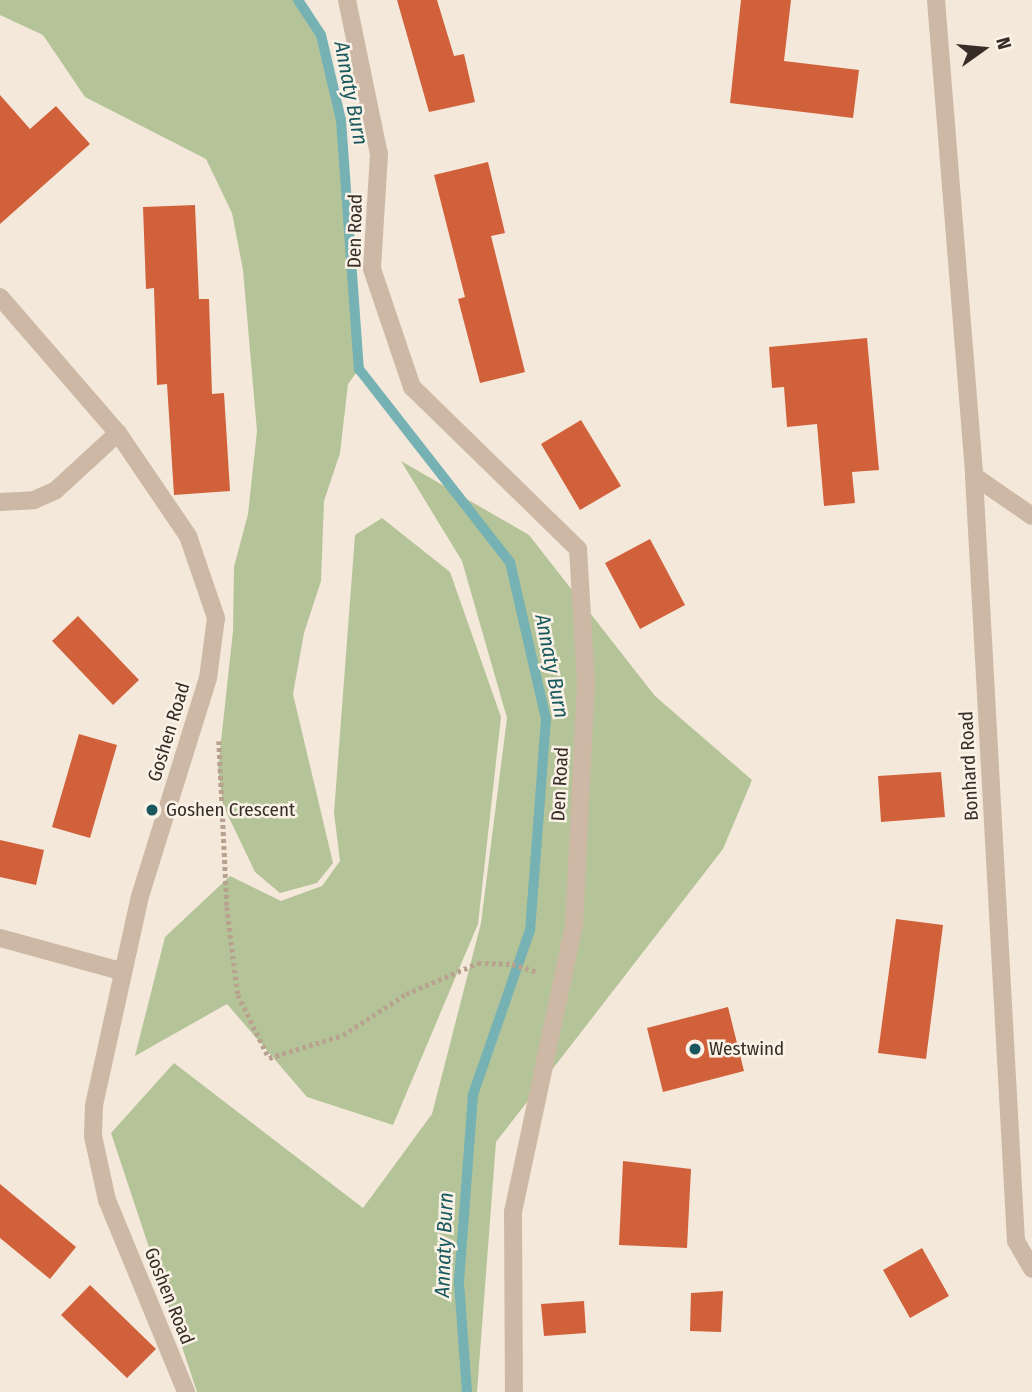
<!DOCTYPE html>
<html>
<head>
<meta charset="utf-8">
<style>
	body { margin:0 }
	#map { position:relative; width:1032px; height:1392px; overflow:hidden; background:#f4e8da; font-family:"Fira Sans Condensed",sans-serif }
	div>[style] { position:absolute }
	.green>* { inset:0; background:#b5c498 }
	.stream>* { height:10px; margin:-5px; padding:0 5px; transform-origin:5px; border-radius:5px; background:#76b1b4 }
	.building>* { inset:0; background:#d1613a }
	.path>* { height:4.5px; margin-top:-2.25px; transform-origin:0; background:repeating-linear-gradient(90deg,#b9a18f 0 3.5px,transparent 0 7px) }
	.minor>* { height:18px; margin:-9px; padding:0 9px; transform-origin:9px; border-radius:9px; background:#cdb8a5 }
	.dots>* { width:19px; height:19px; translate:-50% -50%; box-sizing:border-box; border:4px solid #fbf2e7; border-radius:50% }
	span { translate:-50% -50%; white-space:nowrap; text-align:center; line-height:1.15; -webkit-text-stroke:5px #fbf2e7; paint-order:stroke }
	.street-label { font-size:19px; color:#382c27 }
	.poi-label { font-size:19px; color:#382c27 }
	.left { translate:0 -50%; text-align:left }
	.water-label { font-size:21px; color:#18585e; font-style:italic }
	.north { position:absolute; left:948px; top:14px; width:70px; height:70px; -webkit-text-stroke:5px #fbf2e7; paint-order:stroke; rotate:75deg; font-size:19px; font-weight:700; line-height:28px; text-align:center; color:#382c27 }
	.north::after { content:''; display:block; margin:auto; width:24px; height:32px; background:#382c27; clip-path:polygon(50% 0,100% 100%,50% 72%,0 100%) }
</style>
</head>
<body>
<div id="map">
	<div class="green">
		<i style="clip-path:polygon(0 0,298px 0,321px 35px,341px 120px,359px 369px,348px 384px,340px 453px,324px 501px,321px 581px,304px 633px,293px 694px,333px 863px,317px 883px,280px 893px,255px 872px,223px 805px,218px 769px,233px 631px,234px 567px,248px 514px,257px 431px,243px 270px,232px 213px,206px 159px,85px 97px,43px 35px,0 15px)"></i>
		<i style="clip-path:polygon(401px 461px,529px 535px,655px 696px,752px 780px,723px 849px,496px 1142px,477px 1392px,197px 1392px,111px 1133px,174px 1063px,363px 1208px,432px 1114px,481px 923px,507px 718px,462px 561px)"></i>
		<i style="clip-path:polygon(382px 518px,450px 572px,501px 717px,478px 924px,393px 1125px,307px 1097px,227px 1004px,135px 1056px,165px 937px,230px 876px,281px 901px,322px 886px,340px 861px,334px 813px,355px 535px)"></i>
	</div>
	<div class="stream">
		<i style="left:298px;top:0;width:42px;rotate:56.7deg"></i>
		<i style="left:321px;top:35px;width:87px;rotate:76.8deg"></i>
		<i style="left:341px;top:120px;width:250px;rotate:85.9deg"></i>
		<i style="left:359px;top:369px;width:245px;rotate:52deg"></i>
		<i style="left:510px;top:562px;width:161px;rotate:77.1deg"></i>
		<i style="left:546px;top:719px;width:212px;rotate:94.3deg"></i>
		<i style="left:530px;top:930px;width:175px;rotate:109.1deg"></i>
		<i style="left:473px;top:1095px;width:189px;rotate:94.3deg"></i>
		<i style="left:459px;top:1283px;width:109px;rotate:85.8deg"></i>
	</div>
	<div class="building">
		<i style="clip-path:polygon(397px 0,437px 0,454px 56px,464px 54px,475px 102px,429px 112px)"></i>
		<i style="clip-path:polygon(741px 0,791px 0,784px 61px,859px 70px,853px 118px,730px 103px)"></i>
		<i style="clip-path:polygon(0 95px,30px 129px,56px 106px,90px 144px,0 224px)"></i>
		<i style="clip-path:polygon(488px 162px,505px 233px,491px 236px,525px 372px,480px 383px,458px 299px,465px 297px,434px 175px)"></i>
		<i style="clip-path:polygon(195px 205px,199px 299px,209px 299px,212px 394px,224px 393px,230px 491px,174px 495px,167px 384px,157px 385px,154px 288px,146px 289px,143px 207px)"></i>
		<i style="clip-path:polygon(867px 338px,879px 470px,852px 472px,855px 503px,824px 506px,817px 424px,787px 427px,784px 387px,772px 388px,769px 347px)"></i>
		<i style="clip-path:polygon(581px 420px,621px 486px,580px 510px,541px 444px)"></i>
		<i style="clip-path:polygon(650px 539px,685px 605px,640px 629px,605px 563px)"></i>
		<i style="clip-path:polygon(78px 616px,139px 680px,113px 705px,52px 641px)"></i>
		<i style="clip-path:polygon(79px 734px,117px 745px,90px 838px,52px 827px)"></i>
		<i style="clip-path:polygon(941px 772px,945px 817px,881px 822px,878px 776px)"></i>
		<i style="clip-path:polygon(0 840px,44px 850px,36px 885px,0 877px)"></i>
		<i style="clip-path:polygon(896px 919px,943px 925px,926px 1059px,878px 1053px)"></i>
		<i style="clip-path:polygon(728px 1007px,744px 1071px,663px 1092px,647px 1028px)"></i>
		<i style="clip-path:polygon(623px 1161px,691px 1169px,687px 1248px,619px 1245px)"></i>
		<i style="clip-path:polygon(0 1184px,76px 1247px,50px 1279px,0 1238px)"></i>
		<i style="clip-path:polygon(922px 1248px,949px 1296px,910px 1318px,883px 1270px)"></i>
		<i style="clip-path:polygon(90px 1285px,156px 1349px,127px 1378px,61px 1315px)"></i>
		<i style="clip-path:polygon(723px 1291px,721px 1332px,690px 1331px,691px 1293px)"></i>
		<i style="clip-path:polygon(584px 1301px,586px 1333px,544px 1336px,541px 1304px)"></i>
	</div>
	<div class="path">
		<i style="left:219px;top:741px;width:166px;rotate:87.2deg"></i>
		<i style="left:227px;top:907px;width:89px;rotate:82.9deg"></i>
		<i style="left:238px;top:995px;width:70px;rotate:63.8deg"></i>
		<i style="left:269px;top:1058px;width:77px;rotate:-17.3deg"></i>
		<i style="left:343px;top:1035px;width:75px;rotate:-33.1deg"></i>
		<i style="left:406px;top:994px;width:78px;rotate:-23.3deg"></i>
		<i style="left:478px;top:963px;width:34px;rotate:2deg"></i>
		<i style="left:512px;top:964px;width:27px;rotate:17deg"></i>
	</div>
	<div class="minor">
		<i style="left:347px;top:0;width:157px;rotate:78.3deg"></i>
		<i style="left:379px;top:154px;width:115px;rotate:93.5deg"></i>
		<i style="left:372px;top:269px;width:125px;rotate:71.3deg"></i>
		<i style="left:412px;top:387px;width:232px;rotate:44.3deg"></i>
		<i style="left:578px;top:549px;width:133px;rotate:86.6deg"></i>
		<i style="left:586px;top:682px;width:243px;rotate:92.8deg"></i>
		<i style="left:574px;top:925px;width:293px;rotate:102deg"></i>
		<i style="left:513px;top:1212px;width:180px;rotate:89.7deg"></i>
		<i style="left:936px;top:0;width:478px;rotate:85.4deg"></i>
		<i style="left:974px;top:476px;width:766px;rotate:86.86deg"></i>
		<i style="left:1016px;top:1241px;width:32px;rotate:60deg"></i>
		<i style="left:0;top:297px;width:180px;rotate:49.1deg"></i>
		<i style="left:118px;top:433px;width:125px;rotate:55.8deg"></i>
		<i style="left:188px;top:536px;width:87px;rotate:71.1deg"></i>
		<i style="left:216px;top:618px;width:61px;rotate:97.6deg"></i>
		<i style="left:208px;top:678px;width:228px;rotate:107.3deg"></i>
		<i style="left:140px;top:896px;width:215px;rotate:102.4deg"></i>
		<i style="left:94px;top:1106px;width:30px;rotate:92deg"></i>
		<i style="left:93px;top:1136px;width:66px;rotate:77.7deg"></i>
		<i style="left:107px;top:1200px;width:208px;rotate:67.6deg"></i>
		<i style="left:974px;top:476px;width:70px;rotate:34.6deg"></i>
		<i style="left:0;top:502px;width:34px;rotate:-3deg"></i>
		<i style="left:34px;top:500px;width:24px;rotate:-24deg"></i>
		<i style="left:56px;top:490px;width:84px;rotate:-42.6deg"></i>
		<i style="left:0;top:938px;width:125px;rotate:15.3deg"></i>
	</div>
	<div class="dots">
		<i style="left:152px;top:810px;background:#18585e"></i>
		<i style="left:695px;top:1049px;background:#18585e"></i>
	</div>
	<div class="street-label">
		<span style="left:355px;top:231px;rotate:-89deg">Den Road</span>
		<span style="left:169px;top:732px;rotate:-73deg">Goshen Road</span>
		<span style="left:969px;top:766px;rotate:-93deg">Bonhard Road</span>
		<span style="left:560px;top:784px;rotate:-87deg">Den Road</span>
		<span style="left:169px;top:1296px;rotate:68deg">Goshen Road</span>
	</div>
	<div class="poi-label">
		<span class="left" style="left:166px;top:810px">Goshen Crescent</span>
		<span class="left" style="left:709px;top:1049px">Westwind</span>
	</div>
	<div class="water-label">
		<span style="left:351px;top:93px;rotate:79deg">Annaty Burn</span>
		<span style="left:552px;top:666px;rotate:79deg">Annaty Burn</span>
		<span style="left:444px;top:1245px;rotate:-88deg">Annaty Burn</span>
	</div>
	<div class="north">N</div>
</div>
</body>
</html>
